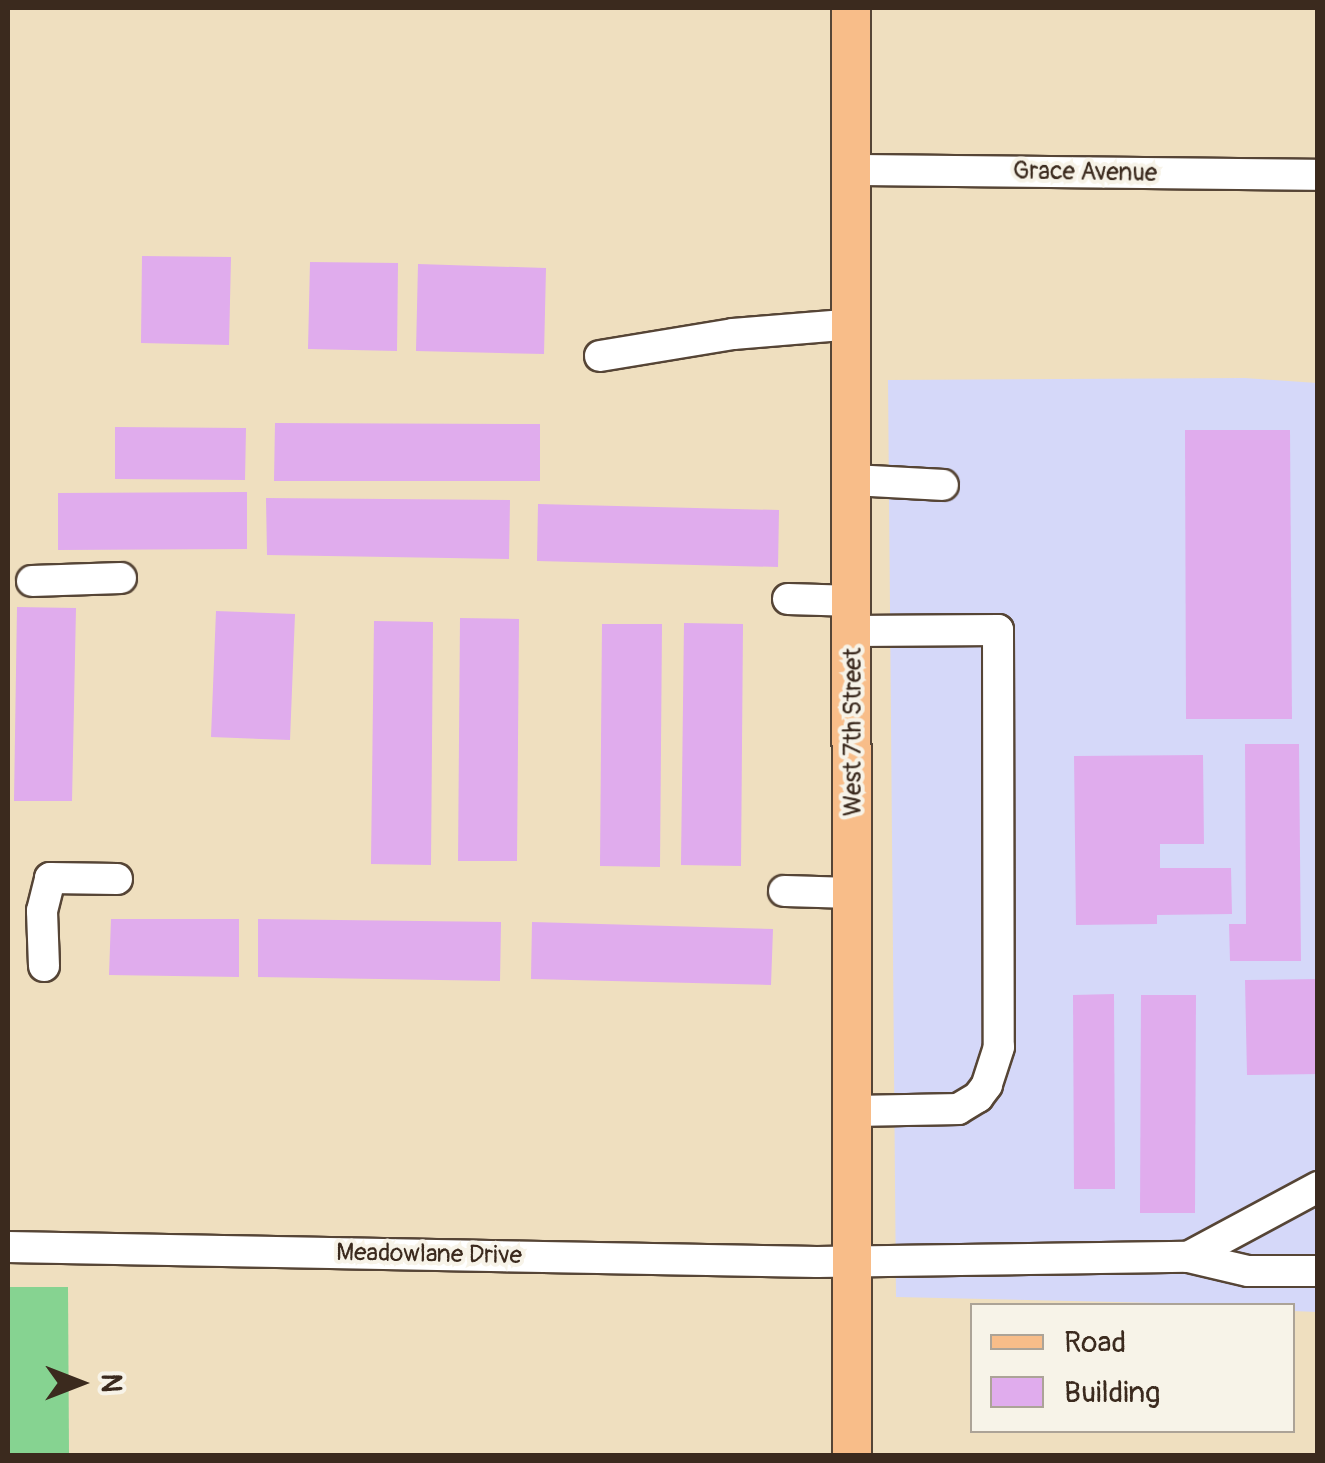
<!DOCTYPE html>
<html>
<head>
<meta charset="utf-8">
<style>
	body { margin:0 }
	#map { position:relative; width:1325px; height:1463px; overflow:hidden; background:#efdfbf; font-family:Pangolin,sans-serif }
	div>[style] { position:absolute }
	.built>* { inset:0; background:#d5d8f9 }
	.green>* { inset:0; background:#86d391 }
	.building>* { inset:0; background:#e0aced }
	.roads { filter:drop-shadow(2px 0 #564536) drop-shadow(-2px 0 #564536) drop-shadow(0 2px #564536) drop-shadow(0 -2px #564536) }
	.minor>* { height:30px; margin:-15px; padding:0 15px; transform-origin:15px; border-radius:15px; background:#fff }
	.major>* { height:38px; margin:-19px; padding:0 19px; transform-origin:19px; border-radius:19px; background:#f8bd89 }
	span { translate:-50% -50%; white-space:nowrap; text-align:center; line-height:1.15; -webkit-text-stroke:8px #f7f3e8; paint-order:stroke }
	.street-label { font-size:25px; color:#3b2a1e }
	.frame { position:absolute; inset:0; border:10px solid #3b2a1e; pointer-events:none }
	.legend { position:absolute; left:970px; top:1303px; width:325px; height:130px; box-sizing:border-box; background:#f7f3e8; border:2px solid #aca397; margin:0; padding:12px 18px; list-style:none; font-size:30px; color:#3b2a1e }
	.legend li { display:flex; align-items:center; gap:20px; height:50px }
	.legend b { width:50px; border:2px solid #aca397 }
	.north { position:absolute; left:30px; top:1333px; width:100px; height:100px; -webkit-text-stroke:8px #f7f3e8; paint-order:stroke; rotate:90deg; font-size:28px; font-weight:700; line-height:40px; text-align:center; color:#3b2a1e }
	.north::after { content:''; display:block; margin:auto; width:35px; height:45px; background:#3b2a1e; clip-path:polygon(50% 0,100% 100%,50% 72%,0 100%) }
</style>
</head>
<body>
<div id="map">
	<div class="built">
		<i style="clip-path:polygon(1245px 378px,1317px 383px,1317px 1312px,1293px 1311px,1292px 1306px,896px 1297px,888px 380px)"></i>
	</div>
	<div class="green">
		<i style="clip-path:polygon(8px 1287px,68px 1287px,69px 1455px,8px 1455px)"></i>
	</div>
	<div class="building">
		<i style="clip-path:polygon(142px 256px,231px 257px,229px 345px,141px 343px)"></i>
		<i style="clip-path:polygon(310px 262px,398px 263px,397px 351px,308px 349px)"></i>
		<i style="clip-path:polygon(418px 264px,546px 268px,544px 354px,416px 351px)"></i>
		<i style="clip-path:polygon(275px 423px,540px 424px,540px 481px,274px 481px)"></i>
		<i style="clip-path:polygon(115px 427px,246px 428px,245px 480px,115px 479px)"></i>
		<i style="clip-path:polygon(1185px 430px,1290px 430px,1292px 719px,1186px 719px)"></i>
		<i style="clip-path:polygon(247px 492px,247px 549px,58px 550px,58px 493px)"></i>
		<i style="clip-path:polygon(266px 498px,510px 500px,509px 559px,267px 555px)"></i>
		<i style="clip-path:polygon(538px 504px,779px 510px,778px 567px,537px 561px)"></i>
		<i style="clip-path:polygon(17px 607px,76px 608px,72px 801px,14px 801px)"></i>
		<i style="clip-path:polygon(216px 611px,295px 614px,290px 740px,211px 737px)"></i>
		<i style="clip-path:polygon(460px 618px,519px 619px,517px 861px,458px 861px)"></i>
		<i style="clip-path:polygon(374px 621px,433px 622px,431px 865px,371px 864px)"></i>
		<i style="clip-path:polygon(684px 623px,743px 624px,741px 866px,681px 865px)"></i>
		<i style="clip-path:polygon(602px 624px,662px 624px,660px 867px,600px 866px)"></i>
		<i style="clip-path:polygon(1245px 744px,1299px 744px,1301px 961px,1230px 961px,1229px 924px,1246px 924px)"></i>
		<i style="clip-path:polygon(1203px 755px,1204px 844px,1160px 844px,1160px 868px,1231px 868px,1232px 914px,1157px 915px,1157px 924px,1076px 925px,1074px 756px)"></i>
		<i style="clip-path:polygon(111px 919px,239px 919px,239px 977px,109px 975px)"></i>
		<i style="clip-path:polygon(258px 919px,501px 922px,500px 981px,258px 977px)"></i>
		<i style="clip-path:polygon(532px 922px,773px 929px,771px 985px,531px 979px)"></i>
		<i style="clip-path:polygon(1318px 979px,1318px 1074px,1247px 1075px,1245px 980px)"></i>
		<i style="clip-path:polygon(1114px 994px,1115px 1189px,1074px 1189px,1073px 995px)"></i>
		<i style="clip-path:polygon(1141px 995px,1196px 995px,1195px 1213px,1140px 1213px)"></i>
	</div>
	<div class="roads">
		<div class="minor">
			<i style="left:852px;top:170px;width:466px;rotate:0.6deg"></i>
			<i style="left:600px;top:356px;width:135px;rotate:-9.4deg"></i>
			<i style="left:733px;top:334px;width:121px;rotate:-4.7deg"></i>
			<i style="left:854px;top:480px;width:89px;rotate:3.2deg"></i>
			<i style="left:32px;top:581px;width:89px;rotate:-1.9deg"></i>
			<i style="left:788px;top:599px;width:67px;rotate:1.7deg"></i>
			<i style="left:854px;top:631px;width:144px;rotate:-0.4deg"></i>
			<i style="left:998px;top:630px;width:417px;rotate:89.9deg"></i>
			<i style="left:999px;top:1047px;width:40px;rotate:108deg"></i>
			<i style="left:987px;top:1085px;width:15px;rotate:127deg"></i>
			<i style="left:978px;top:1097px;width:23px;rotate:149deg"></i>
			<i style="left:958px;top:1109px;width:103px;rotate:178.9deg"></i>
			<i style="left:784px;top:891px;width:69px;rotate:1.7deg"></i>
			<i style="left:44px;top:966px;width:55px;rotate:-92.1deg"></i>
			<i style="left:42px;top:911px;width:34px;rotate:-76deg"></i>
			<i style="left:50px;top:878px;width:67px;rotate:0.9deg"></i>
			<i style="left:8px;top:1247px;width:809px;rotate:1.06deg"></i>
			<i style="left:817px;top:1262px;width:371px;rotate:-0.8deg"></i>
			<i style="left:1188px;top:1257px;width:62px;rotate:13.1deg"></i>
			<i style="left:1248px;top:1271px;width:70px"></i>
			<i style="left:1188px;top:1257px;width:148px;rotate:-28.3deg"></i>
		</div>
		<div class="major">
			<i style="left:851px;top:8px;width:1448px;rotate:89.96deg"></i>
		</div>
	</div>
	<div class="street-label">
		<span style="left:1085px;top:173px;rotate:1deg">Grace Avenue</span>
		<span style="left:854px;top:732px;rotate:-90deg">West 7th Street</span>
		<span style="left:429px;top:1255px;rotate:1deg">Meadowlane Drive</span>
	</div>
	<div class="frame"></div>
	<ul class="legend">
	<li><b style="height:12px;background:#f8bd89"></b>Road</li>
	<li><b style="height:28px;background:#e0aced"></b>Building</li>
	</ul>
	<div class="north">N</div>
</div>
</body>
</html>
